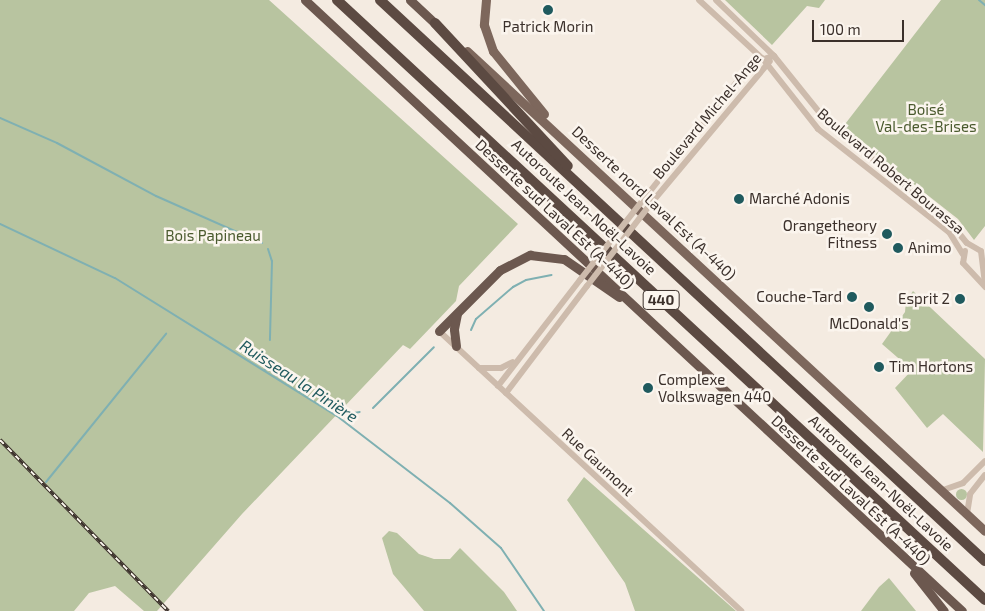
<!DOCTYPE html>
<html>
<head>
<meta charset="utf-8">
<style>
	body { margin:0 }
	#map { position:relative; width:985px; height:611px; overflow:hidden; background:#f4ebe1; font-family:"Exo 2",sans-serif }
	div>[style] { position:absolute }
	.green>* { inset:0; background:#b8c4a0 }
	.round { border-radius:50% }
	.stream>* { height:2px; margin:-1px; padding:0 1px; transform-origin:1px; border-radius:1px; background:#7fb0b2 }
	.tertiary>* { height:6px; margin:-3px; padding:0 3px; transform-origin:3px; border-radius:3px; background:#cdbbac }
	.primary>* { height:9px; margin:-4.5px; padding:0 4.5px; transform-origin:4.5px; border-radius:4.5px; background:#7d675c }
	.trunk>* { height:9px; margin:-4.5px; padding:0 4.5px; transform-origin:4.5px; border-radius:4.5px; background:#6c584f }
	.motorway>* { height:10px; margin:-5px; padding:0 5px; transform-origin:5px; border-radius:5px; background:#5c4a42 }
	.rail>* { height:4px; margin-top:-2px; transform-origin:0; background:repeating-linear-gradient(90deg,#fbf5ee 0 5.5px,#3b302b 0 11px); box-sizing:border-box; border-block:1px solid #3b302b }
	.tertiary-bridge>* { height:6px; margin:-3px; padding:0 3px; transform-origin:3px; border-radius:3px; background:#cdbbac }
	.dots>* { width:14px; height:14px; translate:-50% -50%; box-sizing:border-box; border:2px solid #fbf5ee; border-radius:50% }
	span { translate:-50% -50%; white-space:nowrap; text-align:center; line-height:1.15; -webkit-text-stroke:5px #fbf5ee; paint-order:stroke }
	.shield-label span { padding:1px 4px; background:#fbf5ee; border:1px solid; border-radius:4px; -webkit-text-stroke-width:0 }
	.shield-label { font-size:14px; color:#3b302b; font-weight:700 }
	.poi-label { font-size:15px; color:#3b302b }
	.left { translate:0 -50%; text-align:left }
	.right { translate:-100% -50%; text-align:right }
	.park-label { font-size:15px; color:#4a5a2e }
	.street-label { font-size:15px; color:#3b302b }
	.water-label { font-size:16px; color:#1f5a5e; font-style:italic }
	.scale { position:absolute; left:812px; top:20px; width:92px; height:22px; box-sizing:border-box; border:2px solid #3b302b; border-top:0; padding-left:6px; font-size:15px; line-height:18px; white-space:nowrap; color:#3b302b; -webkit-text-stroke:4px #fbf5ee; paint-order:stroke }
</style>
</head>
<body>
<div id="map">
	<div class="green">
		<i style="clip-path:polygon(0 0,269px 0,518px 224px,459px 286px,456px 301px,410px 349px,403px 345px,242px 514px,157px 611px,144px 611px,115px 586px,89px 593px,74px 611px,0 611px)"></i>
		<i style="clip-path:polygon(725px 0,825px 0,819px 8px,807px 6px,772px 45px)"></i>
		<i style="clip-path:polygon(941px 0,985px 0,985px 226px,974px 240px,958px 219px,842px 128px)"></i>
		<i style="clip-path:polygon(913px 291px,985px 359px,983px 452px,943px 414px,927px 428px,895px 388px,912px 370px,882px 344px,905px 312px,906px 301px)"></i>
		<i style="clip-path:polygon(584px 477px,643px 529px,736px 611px,635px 611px,625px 583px,567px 500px)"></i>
		<i class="round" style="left:955.5px;top:488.5px;width:11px;height:11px"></i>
		<i style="clip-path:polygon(389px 531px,397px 533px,419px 554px,434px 559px,450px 559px,460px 548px,504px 592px,517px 611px,424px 611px,393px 574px,382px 538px)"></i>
		<i style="clip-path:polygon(889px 578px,916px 611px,861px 611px,879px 587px)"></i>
	</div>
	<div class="stream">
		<i style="left:979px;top:0;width:8px;rotate:40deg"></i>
		<i style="left:0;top:118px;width:62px;rotate:23.7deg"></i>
		<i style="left:57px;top:143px;width:112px;rotate:28.2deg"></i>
		<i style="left:156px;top:196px;width:116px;rotate:23.9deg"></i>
		<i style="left:0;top:224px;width:127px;rotate:25.2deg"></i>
		<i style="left:115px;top:278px;width:261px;rotate:31.9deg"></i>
		<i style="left:337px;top:416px;width:143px;rotate:37.6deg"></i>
		<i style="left:450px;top:503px;width:68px;rotate:41.4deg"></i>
		<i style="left:501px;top:548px;width:76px;rotate:55.7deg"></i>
		<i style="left:268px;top:249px;width:13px;rotate:72deg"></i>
		<i style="left:272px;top:261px;width:79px;rotate:91.5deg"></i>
		<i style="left:471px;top:330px;width:12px;rotate:-66deg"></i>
		<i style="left:476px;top:319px;width:49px;rotate:-40.9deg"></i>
		<i style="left:513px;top:287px;width:15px;rotate:-28deg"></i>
		<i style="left:526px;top:280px;width:26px;rotate:-11deg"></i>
		<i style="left:265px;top:370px;width:15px;rotate:-86deg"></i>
		<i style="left:373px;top:408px;width:86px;rotate:-45deg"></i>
		<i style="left:337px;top:416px;width:23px;rotate:-10deg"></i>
		<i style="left:46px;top:482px;width:191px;rotate:-51deg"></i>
	</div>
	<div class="tertiary">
		<i style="left:699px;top:0;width:87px;rotate:42.7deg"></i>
		<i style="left:763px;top:59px;width:89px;rotate:51.8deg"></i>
		<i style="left:818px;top:129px;width:167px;rotate:38.2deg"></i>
		<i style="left:949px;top:232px;width:26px;rotate:58deg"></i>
		<i style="left:716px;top:0;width:81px;rotate:44deg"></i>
		<i style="left:774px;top:56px;width:85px;rotate:51.2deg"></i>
		<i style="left:827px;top:122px;width:157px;rotate:39.1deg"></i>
		<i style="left:949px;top:221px;width:28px;rotate:51deg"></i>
		<i style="left:967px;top:243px;width:16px;rotate:30deg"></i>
		<i style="left:981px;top:251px;width:32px;rotate:83deg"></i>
		<i style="left:647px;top:195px;width:169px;rotate:-51.5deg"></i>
		<i style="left:752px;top:63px;width:23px;rotate:-18deg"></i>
		<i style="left:653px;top:201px;width:182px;rotate:-50.1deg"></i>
		<i style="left:965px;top:251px;width:12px;rotate:99deg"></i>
		<i style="left:963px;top:263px;width:33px;rotate:47deg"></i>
		<i style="left:439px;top:331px;width:412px;rotate:42.8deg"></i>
		<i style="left:479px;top:368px;width:22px"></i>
		<i style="left:501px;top:368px;width:13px;rotate:-27deg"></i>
		<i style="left:498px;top:386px;width:134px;rotate:-52.3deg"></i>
		<i style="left:506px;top:393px;width:134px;rotate:-52.9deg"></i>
		<i style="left:943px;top:490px;width:21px;rotate:-19deg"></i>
		<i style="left:963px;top:483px;width:31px;rotate:-45deg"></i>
		<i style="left:967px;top:514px;width:20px;rotate:-81deg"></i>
		<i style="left:970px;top:494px;width:24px;rotate:-52deg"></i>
	</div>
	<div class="primary">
		<i style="left:486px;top:0;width:25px;rotate:95deg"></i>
		<i style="left:484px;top:25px;width:28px;rotate:71deg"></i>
		<i style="left:493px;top:51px;width:81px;rotate:51deg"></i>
		<i style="left:467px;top:51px;width:706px;rotate:42.82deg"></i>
	</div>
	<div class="trunk">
		<i style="left:305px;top:0;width:897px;rotate:42.92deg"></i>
		<i style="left:410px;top:0;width:34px;rotate:43deg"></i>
		<i style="left:439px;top:331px;width:86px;rotate:-45deg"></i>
		<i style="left:500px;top:270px;width:34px;rotate:-27deg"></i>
		<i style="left:530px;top:255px;width:34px;rotate:7deg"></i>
		<i style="left:564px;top:259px;width:67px;rotate:34.6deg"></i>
		<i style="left:456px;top:346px;width:17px;rotate:-97deg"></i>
		<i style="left:454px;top:329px;width:15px;rotate:-79deg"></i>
		<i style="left:914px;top:573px;width:48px;rotate:51.7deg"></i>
	</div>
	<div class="motorway">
		<i style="left:337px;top:0;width:883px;rotate:42.8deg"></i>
		<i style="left:380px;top:0;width:825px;rotate:42.84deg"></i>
		<i style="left:435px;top:23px;width:195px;rotate:47.1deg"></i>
	</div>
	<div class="rail">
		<i style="left:0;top:440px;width:240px;rotate:45.5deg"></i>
	</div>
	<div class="tertiary-bridge">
		<i style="left:580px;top:280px;width:108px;rotate:-51.8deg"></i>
		<i style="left:587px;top:286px;width:108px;rotate:-52.2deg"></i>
	</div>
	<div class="dots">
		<i style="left:548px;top:10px;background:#1f5a5e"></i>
		<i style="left:739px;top:199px;background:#1f5a5e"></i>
		<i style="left:887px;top:234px;background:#1f5a5e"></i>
		<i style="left:898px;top:248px;background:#1f5a5e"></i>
		<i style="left:852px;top:297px;background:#1f5a5e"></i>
		<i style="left:960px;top:299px;background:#1f5a5e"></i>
		<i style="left:869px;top:307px;background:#1f5a5e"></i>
		<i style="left:879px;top:367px;background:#1f5a5e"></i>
		<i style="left:648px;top:388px;background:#1f5a5e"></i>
	</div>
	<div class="shield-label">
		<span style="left:661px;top:300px">440</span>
	</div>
	<div class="poi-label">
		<span style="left:548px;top:27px">Patrick Morin</span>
		<span class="left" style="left:749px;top:199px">Marché Adonis</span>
		<span class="right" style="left:877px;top:234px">Orangetheory<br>Fitness</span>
		<span class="left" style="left:908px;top:248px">Animo</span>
		<span class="right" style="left:842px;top:297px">Couche-Tard</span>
		<span class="right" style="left:950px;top:299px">Esprit 2</span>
		<span style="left:869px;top:324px">McDonald's</span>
		<span class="left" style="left:889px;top:367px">Tim Hortons</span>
		<span class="left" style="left:658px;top:388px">Complexe<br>Volkswagen 440</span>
	</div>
	<div class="park-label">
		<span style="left:926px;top:118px">Boisé<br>Val-des-Brises</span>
		<span style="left:213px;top:236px">Bois Papineau</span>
	</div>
	<div class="street-label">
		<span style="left:707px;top:116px;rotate:-50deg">Boulevard Michel-Ange</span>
		<span style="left:891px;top:171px;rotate:40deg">Boulevard Robert Bourassa</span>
		<span style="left:654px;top:203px;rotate:43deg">Desserte nord Laval Est (A-440)</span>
		<span style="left:584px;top:207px;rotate:43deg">Autoroute Jean-Noël-Lavoie</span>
		<span style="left:555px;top:214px;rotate:43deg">Desserte sud Laval Est (A-440)</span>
		<span style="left:598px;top:462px;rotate:43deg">Rue Gaumont</span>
		<span style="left:881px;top:483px;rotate:43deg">Autoroute Jean-Noël-Lavoie</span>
		<span style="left:851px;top:490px;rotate:43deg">Desserte sud Laval Est (A-440)</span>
	</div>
	<div class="water-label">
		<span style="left:299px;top:381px;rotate:33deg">Ruisseau la Pinière</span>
	</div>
	<div class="scale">100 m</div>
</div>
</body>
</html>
